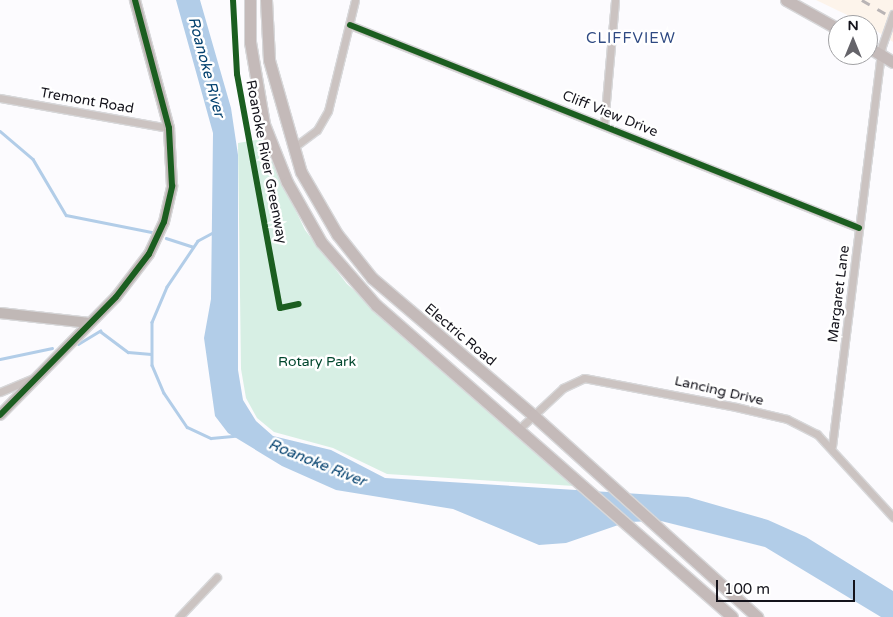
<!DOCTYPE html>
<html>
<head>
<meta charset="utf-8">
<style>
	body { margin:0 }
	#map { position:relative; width:893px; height:617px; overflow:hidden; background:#fcfbfe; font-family:"Varela Round",sans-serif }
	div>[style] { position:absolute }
	.industrial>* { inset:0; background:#fdf4eb }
	.green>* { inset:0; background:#d7efe4 }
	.water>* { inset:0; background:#b2cde8 }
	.stream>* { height:2.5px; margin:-1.25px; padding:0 1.25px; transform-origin:1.25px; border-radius:1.25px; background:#b2cde8 }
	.roads { filter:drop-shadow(1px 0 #d7d7d9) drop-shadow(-1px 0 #d7d7d9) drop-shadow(0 1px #d7d7d9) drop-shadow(0 -1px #d7d7d9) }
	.street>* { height:7px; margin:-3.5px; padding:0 3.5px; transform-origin:3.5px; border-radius:3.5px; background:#cbc3c1 }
	.secondary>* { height:10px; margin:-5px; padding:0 5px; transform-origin:5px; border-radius:5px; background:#c0b8b6 }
	.primary>* { height:11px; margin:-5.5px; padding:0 5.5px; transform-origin:5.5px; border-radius:5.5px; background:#c4bab9 }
	.rail>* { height:2.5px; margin-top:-1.25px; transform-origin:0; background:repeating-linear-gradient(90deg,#b9b4b5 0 9px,transparent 0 18px) }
	.cycleway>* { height:6px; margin:-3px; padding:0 3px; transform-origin:3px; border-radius:3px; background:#1b5e20 }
	span { translate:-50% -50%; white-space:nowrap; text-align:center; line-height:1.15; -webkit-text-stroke:5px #fff; paint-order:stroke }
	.street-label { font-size:14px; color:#14131b }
	.park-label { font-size:14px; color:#00462d }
	.neighbourhood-label { font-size:15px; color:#2e4982; letter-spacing:1px }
	.water-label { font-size:15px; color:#003f6d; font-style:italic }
	.north { position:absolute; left:828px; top:15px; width:50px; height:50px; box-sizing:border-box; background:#fff; border:1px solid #a1a1a4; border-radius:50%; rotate:0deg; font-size:14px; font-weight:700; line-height:20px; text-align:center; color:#14131b }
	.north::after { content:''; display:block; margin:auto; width:18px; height:22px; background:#65646a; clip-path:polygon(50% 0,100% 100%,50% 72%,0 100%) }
	.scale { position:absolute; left:716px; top:580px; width:139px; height:22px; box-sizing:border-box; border:2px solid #14131b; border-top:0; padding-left:6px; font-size:15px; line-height:18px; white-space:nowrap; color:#14131b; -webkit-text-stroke:4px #fff; paint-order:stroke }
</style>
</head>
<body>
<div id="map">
	<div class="industrial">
		<i style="clip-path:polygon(816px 0,893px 0,893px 42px,868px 25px)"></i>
	</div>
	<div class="green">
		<i style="clip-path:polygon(262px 139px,305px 230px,347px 284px,574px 486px,387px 474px,333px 448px,274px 432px,257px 418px,246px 398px,241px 369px,238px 143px)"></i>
	</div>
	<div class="water">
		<i style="clip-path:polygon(176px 0,200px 0,231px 108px,238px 155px,238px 370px,243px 400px,256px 421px,273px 436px,331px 450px,385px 478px,688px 497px,768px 520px,806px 537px,893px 591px,893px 617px,881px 617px,765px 547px,661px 521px,627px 522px,566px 543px,539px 545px,453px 509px,336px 490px,282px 466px,228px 433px,215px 416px,204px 338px,211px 299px,213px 133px)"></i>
	</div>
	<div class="stream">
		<i style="left:0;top:131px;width:43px;rotate:40.3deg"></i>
		<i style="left:33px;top:159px;width:65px;rotate:59.5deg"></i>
		<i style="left:66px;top:215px;width:88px;rotate:11.2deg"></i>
		<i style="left:213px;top:233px;width:17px;rotate:152deg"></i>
		<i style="left:198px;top:241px;width:55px;rotate:124deg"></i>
		<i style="left:167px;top:287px;width:38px;rotate:113deg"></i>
		<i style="left:152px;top:322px;width:43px;rotate:90deg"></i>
		<i style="left:152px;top:365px;width:30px;rotate:67deg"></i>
		<i style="left:164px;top:393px;width:41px;rotate:55.9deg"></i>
		<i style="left:187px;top:427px;width:26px;rotate:25deg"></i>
		<i style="left:211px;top:438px;width:24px;rotate:-5deg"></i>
		<i style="left:166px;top:238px;width:28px;rotate:18deg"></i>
		<i style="left:78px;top:344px;width:26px;rotate:-31deg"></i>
		<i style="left:100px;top:331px;width:35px;rotate:37deg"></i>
		<i style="left:128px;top:352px;width:23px;rotate:5deg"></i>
		<i style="left:0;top:359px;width:53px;rotate:-11.9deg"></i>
	</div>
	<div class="roads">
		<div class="street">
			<i style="left:350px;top:25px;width:548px;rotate:21.74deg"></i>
			<i style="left:0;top:98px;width:172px;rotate:10.1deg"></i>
			<i style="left:604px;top:124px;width:124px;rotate:-84.9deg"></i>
			<i style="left:293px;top:148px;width:30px;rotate:-37deg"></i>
			<i style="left:317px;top:130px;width:22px;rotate:-60deg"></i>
			<i style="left:328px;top:111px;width:114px;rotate:-76.3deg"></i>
			<i style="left:0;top:392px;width:41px;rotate:-22.8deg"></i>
			<i style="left:519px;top:429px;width:60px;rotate:-43deg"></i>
			<i style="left:563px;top:388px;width:23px;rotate:-25deg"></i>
			<i style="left:584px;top:378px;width:155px;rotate:10.8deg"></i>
			<i style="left:736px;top:407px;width:52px;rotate:13.2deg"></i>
			<i style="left:787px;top:419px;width:34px;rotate:27deg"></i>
			<i style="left:817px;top:434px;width:113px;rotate:47.5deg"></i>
			<i style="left:832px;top:446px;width:403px;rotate:-82.9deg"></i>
			<i style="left:882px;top:46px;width:34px;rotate:-71deg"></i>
			<i style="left:179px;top:617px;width:55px;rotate:-46.5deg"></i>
		</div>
		<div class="secondary">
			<i style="left:0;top:313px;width:90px;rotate:6.4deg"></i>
			<i style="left:0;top:415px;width:165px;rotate:-45.5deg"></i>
			<i style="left:116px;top:297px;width:54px;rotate:-52.5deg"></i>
			<i style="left:149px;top:254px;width:35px;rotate:-65deg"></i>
			<i style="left:164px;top:222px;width:37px;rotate:-77deg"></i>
			<i style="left:172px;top:186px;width:58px;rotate:-93deg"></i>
			<i style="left:169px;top:128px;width:132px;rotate:-104.9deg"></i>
		</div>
		<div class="primary">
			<i style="left:250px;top:0;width:42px;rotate:90deg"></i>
			<i style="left:250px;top:42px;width:83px;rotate:80.3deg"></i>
			<i style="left:264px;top:124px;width:62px;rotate:68.4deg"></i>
			<i style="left:287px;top:182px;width:69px;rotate:60.5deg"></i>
			<i style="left:321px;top:242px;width:84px;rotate:48.9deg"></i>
			<i style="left:376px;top:305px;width:473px;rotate:41.2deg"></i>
			<i style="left:266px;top:0;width:60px;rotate:87.1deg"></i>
			<i style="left:269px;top:60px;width:116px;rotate:74.1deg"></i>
			<i style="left:301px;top:172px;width:72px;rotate:59.9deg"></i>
			<i style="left:337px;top:234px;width:56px;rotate:51.5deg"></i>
			<i style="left:372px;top:278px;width:211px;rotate:40.4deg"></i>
			<i style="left:533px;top:415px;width:302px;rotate:42deg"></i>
			<i style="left:786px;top:0;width:60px;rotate:29.1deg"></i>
			<i style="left:868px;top:47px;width:29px;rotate:31deg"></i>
		</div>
	</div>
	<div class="rail">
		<i style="left:862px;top:0;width:36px;rotate:30deg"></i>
	</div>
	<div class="cycleway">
		<i style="left:233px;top:0;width:74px;rotate:86.9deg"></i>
		<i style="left:237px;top:74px;width:238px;rotate:79.6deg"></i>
		<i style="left:280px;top:308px;width:19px;rotate:-12deg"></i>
		<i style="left:350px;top:25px;width:548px;rotate:21.74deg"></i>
		<i style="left:0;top:415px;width:165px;rotate:-45.5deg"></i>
		<i style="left:116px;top:297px;width:54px;rotate:-52.5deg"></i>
		<i style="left:149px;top:254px;width:35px;rotate:-65deg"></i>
		<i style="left:164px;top:222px;width:37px;rotate:-77deg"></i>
		<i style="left:172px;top:186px;width:58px;rotate:-93deg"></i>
		<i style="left:169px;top:128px;width:132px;rotate:-104.9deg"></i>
	</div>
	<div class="street-label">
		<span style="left:87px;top:101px;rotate:10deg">Tremont Road</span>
		<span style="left:610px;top:114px;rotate:22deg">Cliff View Drive</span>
		<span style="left:266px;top:162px;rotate:79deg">Roanoke River Greenway</span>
		<span style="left:839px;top:294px;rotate:-83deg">Margaret Lane</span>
		<span style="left:460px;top:335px;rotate:40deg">Electric Road</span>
		<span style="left:719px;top:391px;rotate:13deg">Lancing Drive</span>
	</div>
	<div class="park-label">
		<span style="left:317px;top:362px">Rotary Park</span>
	</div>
	<div class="neighbourhood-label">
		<span style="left:631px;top:39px">CLIFFVIEW</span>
	</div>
	<div class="water-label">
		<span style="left:206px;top:67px;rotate:75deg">Roanoke River</span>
		<span style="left:317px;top:463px;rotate:22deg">Roanoke River</span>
	</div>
	<div class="north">N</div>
	<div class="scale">100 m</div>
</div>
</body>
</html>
